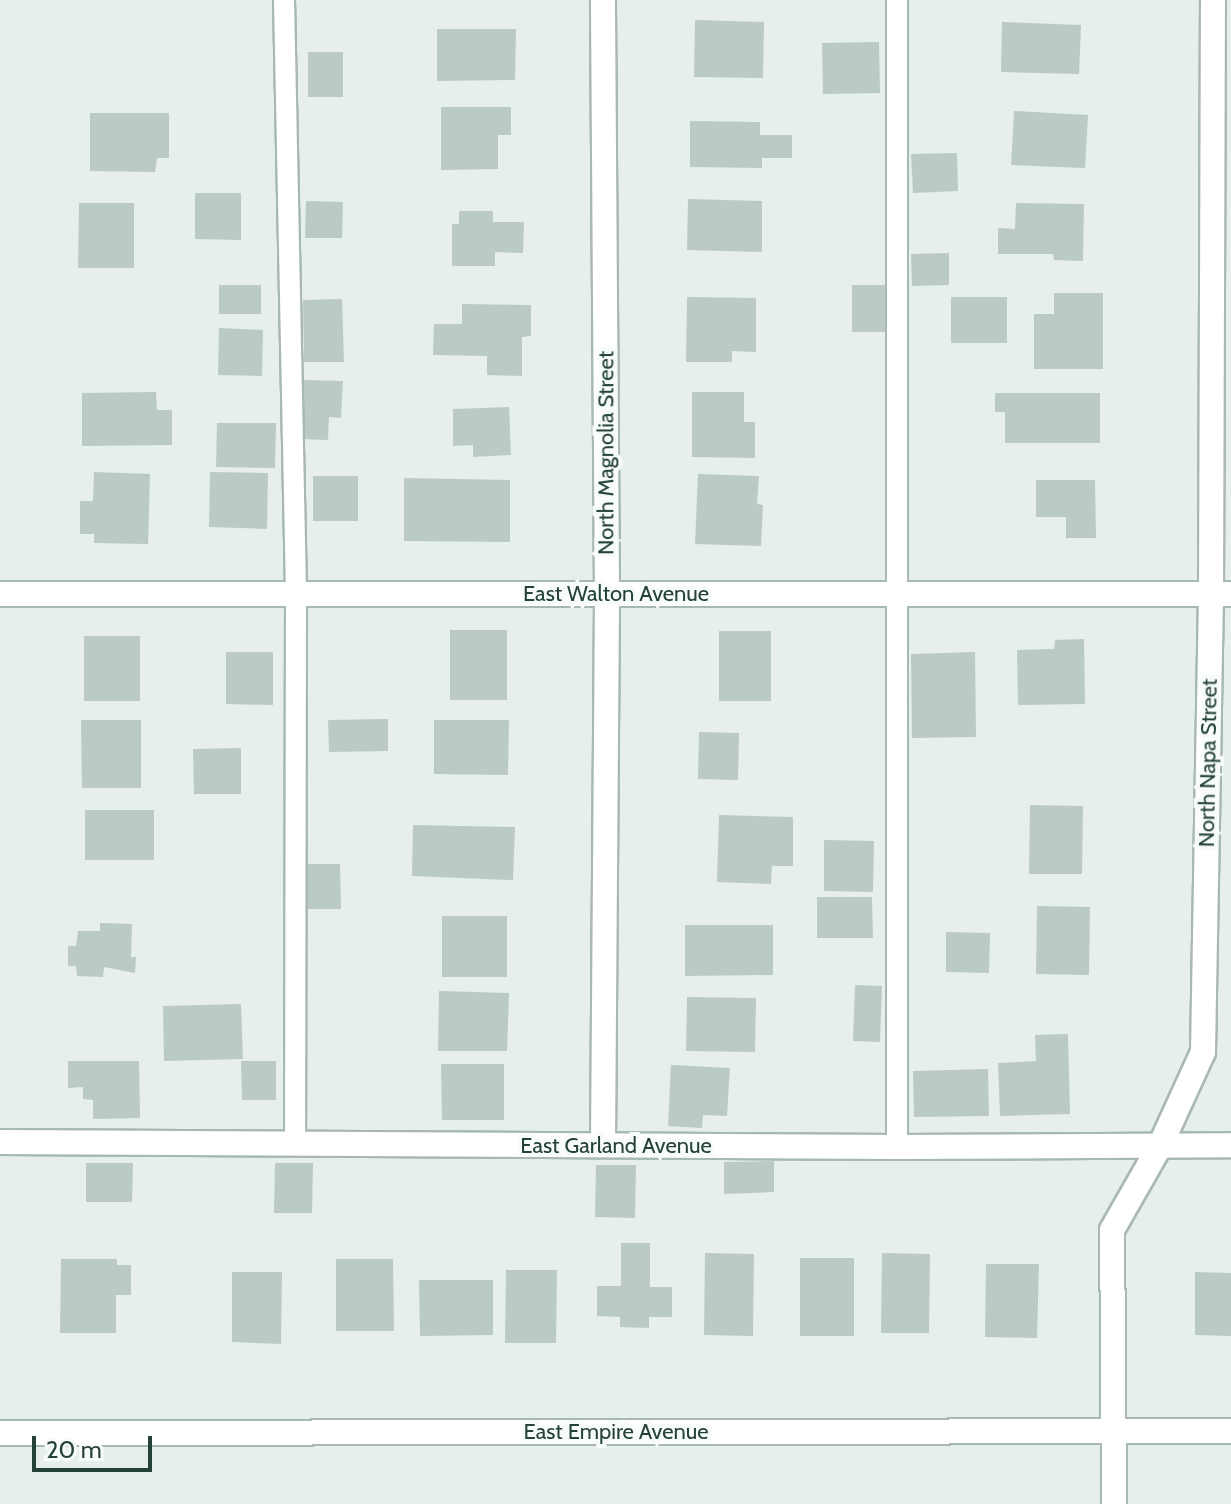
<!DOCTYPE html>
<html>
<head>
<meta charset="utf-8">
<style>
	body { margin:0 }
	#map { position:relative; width:1231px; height:1504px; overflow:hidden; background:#e6efeb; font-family:Cabin,sans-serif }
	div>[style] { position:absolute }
	.building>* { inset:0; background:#bbcac4 }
	.roads { filter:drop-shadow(2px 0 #a8b8b2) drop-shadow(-2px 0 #a8b8b2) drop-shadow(0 2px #a8b8b2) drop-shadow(0 -2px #a8b8b2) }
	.service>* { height:20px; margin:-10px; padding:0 10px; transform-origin:10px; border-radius:10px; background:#fff }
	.minor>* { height:24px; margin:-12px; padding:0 12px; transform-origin:12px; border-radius:12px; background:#fff }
	.tertiary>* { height:24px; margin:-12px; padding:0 12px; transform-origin:12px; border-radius:12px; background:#fff }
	span { translate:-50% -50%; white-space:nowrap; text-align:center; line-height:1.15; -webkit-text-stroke:8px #f7fbf9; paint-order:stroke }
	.street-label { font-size:22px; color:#24423a }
	.scale { position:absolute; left:32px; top:1436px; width:120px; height:36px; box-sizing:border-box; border:4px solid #24423a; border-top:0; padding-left:10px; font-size:24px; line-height:28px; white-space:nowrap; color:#24423a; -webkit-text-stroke:6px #f7fbf9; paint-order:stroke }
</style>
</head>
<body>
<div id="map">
	<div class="building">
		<i style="clip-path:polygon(695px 20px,764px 22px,763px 78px,694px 77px)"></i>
		<i style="clip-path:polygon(1002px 22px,1081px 25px,1079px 74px,1001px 72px)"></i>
		<i style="clip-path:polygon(437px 29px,516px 29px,515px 80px,437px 81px)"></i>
		<i style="clip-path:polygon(879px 42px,880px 93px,823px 94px,822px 43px)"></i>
		<i style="clip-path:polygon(308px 52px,343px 52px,343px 97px,308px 97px)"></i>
		<i style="clip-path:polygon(441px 107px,511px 107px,511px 135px,498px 135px,498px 169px,441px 170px)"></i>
		<i style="clip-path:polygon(1014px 111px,1088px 115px,1085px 168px,1011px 165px)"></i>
		<i style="clip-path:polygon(90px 113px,169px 113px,169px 158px,157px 158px,155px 172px,90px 171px)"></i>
		<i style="clip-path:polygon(690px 121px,760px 122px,760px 135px,792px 135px,792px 158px,762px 158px,762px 168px,690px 167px)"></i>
		<i style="clip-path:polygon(957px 153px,958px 191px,913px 193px,911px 154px)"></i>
		<i style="clip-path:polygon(195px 193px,241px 193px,241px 240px,195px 239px)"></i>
		<i style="clip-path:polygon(688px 199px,762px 201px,762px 252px,687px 250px)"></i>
		<i style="clip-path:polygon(306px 201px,343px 202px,342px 238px,305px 238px)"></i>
		<i style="clip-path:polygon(79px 203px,134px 203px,134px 268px,78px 268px)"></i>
		<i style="clip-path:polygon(1016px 203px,1084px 204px,1083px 261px,1054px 260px,1053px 254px,998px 254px,998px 228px,1015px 229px)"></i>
		<i style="clip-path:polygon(459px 211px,493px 211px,493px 222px,524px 222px,523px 253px,495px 252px,495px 266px,452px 266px,452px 224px,459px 224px)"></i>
		<i style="clip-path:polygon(949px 253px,949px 285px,912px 286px,911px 254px)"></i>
		<i style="clip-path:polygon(219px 285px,261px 285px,261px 314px,219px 314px)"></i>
		<i style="clip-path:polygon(852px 285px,887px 285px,886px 332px,852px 332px)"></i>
		<i style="clip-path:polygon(1054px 293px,1103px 293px,1103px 369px,1034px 369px,1034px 314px,1054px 314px)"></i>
		<i style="clip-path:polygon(687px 297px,756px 298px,756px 352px,732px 351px,732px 362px,686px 362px)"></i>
		<i style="clip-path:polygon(951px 297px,1007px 297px,1007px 343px,951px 343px)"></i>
		<i style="clip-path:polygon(342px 299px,344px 362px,304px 362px,303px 300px)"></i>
		<i style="clip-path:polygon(462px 304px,531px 305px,531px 336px,522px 337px,522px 376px,487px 375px,487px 356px,433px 355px,434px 324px,462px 324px)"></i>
		<i style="clip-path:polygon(219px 328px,263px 330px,262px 376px,218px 375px)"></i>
		<i style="clip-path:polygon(303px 380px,343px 381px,341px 418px,329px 417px,328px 440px,301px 439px)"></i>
		<i style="clip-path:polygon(156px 392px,157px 410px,172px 410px,172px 445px,82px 446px,82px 393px)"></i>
		<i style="clip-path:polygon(692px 392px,744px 392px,744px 422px,755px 422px,755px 458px,692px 457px)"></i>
		<i style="clip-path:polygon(995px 393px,1100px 393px,1100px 443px,1005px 443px,1005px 412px,995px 412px)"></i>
		<i style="clip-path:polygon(509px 407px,511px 455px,473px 457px,473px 445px,453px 446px,453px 409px)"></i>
		<i style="clip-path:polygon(217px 423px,276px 423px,275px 468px,216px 467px)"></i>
		<i style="clip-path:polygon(94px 472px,150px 474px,148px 544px,94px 543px,94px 534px,80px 534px,80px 501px,93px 501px)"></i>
		<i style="clip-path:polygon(210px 472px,268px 473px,267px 529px,209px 527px)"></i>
		<i style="clip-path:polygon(698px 474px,759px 476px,757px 504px,763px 505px,761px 546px,695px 544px)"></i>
		<i style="clip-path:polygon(313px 476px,358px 476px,358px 521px,313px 521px)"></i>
		<i style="clip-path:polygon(404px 478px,510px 480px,510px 542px,404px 541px)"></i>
		<i style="clip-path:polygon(1036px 480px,1095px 480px,1096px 538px,1066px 538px,1066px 517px,1036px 517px)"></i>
		<i style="clip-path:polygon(450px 630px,507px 630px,507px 700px,450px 700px)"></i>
		<i style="clip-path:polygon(719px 631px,771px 631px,771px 701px,719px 701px)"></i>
		<i style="clip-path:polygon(84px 636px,140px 636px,140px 701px,84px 701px)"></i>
		<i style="clip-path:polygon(1084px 639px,1085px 704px,1018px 705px,1017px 650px,1054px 649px,1055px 640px)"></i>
		<i style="clip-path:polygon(226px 652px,273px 652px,273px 705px,226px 704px)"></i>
		<i style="clip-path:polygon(975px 652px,976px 737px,912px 738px,911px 654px)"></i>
		<i style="clip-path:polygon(388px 719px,388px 751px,329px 752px,328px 720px)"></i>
		<i style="clip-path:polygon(81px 720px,141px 720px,141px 788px,82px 788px)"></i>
		<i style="clip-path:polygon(434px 720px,509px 720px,508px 775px,434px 774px)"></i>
		<i style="clip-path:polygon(699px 732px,739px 733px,738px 780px,698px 779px)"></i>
		<i style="clip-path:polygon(241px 748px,241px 794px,194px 794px,193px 749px)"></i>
		<i style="clip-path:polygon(1030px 805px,1083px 806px,1082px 874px,1029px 874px)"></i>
		<i style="clip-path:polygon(85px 810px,154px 810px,154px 860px,85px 860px)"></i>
		<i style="clip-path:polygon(719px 815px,793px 817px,793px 866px,772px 866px,771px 884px,717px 882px)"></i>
		<i style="clip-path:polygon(413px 825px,515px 827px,513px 880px,412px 876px)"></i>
		<i style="clip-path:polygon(824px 840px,874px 841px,873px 892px,824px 891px)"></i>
		<i style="clip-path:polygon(301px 864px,340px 864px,341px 909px,302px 909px)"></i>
		<i style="clip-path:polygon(817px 897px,872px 897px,873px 938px,817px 938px)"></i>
		<i style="clip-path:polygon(1037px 906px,1090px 907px,1089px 975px,1036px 974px)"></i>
		<i style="clip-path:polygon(442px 916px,507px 916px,507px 977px,442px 977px)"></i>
		<i style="clip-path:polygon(100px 923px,132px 924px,131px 957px,136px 957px,135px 973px,104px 967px,103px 977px,77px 976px,76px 966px,68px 966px,68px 946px,76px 946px,78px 931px,100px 931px)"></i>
		<i style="clip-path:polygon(685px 925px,773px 925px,773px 975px,685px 976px)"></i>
		<i style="clip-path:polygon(946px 932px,990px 933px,989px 973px,946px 972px)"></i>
		<i style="clip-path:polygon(855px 985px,882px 986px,880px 1042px,853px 1041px)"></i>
		<i style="clip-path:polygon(439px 991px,509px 993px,507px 1051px,438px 1051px)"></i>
		<i style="clip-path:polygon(687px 997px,756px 998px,755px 1052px,686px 1051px)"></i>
		<i style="clip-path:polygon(241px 1004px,243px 1059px,164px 1061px,163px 1006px)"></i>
		<i style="clip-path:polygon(1068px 1034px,1070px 1114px,1000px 1116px,998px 1063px,1036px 1061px,1035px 1035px)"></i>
		<i style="clip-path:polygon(68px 1061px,139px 1061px,140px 1118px,93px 1119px,93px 1100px,83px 1099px,83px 1087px,68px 1088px)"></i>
		<i style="clip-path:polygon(241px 1061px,276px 1061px,276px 1100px,242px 1100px)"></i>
		<i style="clip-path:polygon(441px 1064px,504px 1064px,504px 1120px,442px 1120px)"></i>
		<i style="clip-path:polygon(671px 1065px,730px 1068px,727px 1116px,703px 1115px,702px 1128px,668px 1126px)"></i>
		<i style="clip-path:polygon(988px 1069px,989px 1116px,914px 1117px,913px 1071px)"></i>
		<i style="clip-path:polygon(774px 1161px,774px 1192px,724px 1194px,724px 1162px)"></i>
		<i style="clip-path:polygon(86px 1163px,133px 1163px,132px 1202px,86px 1202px)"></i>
		<i style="clip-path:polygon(275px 1163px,313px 1163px,312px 1213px,274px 1213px)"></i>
		<i style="clip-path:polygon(596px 1165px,636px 1165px,635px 1218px,595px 1217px)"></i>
		<i style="clip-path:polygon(621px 1243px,650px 1243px,650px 1287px,672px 1287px,672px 1317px,649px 1317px,649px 1328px,620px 1327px,620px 1317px,597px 1316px,597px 1286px,621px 1286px)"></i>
		<i style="clip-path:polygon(705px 1253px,754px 1254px,753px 1336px,704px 1335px)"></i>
		<i style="clip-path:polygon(882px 1253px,930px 1254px,929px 1333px,881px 1333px)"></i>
		<i style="clip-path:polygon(800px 1258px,854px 1258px,854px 1336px,800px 1336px)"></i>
		<i style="clip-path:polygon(61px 1259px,117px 1259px,117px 1265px,131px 1265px,131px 1295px,116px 1295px,116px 1333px,60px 1333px)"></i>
		<i style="clip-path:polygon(336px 1259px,393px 1259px,394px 1331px,336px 1331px)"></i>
		<i style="clip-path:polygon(986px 1264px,1039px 1264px,1037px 1338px,985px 1337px)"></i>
		<i style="clip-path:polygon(506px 1270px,557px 1270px,556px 1343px,505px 1343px)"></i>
		<i style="clip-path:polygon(232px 1272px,282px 1272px,281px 1344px,232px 1342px)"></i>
		<i style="clip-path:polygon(1195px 1272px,1231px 1273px,1231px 1336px,1195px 1335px)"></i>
		<i style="clip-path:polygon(419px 1280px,493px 1280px,493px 1335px,420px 1336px)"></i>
	</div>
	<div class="roads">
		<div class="service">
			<i style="left:284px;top:0;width:594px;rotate:88.84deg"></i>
			<i style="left:296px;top:594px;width:550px;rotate:90.1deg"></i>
			<i style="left:897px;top:1147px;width:1147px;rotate:-90deg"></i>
		</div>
		<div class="minor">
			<i style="left:0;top:594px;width:1231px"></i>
			<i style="left:0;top:1142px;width:897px;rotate:0.32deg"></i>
			<i style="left:897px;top:1147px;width:334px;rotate:-0.3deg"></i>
			<i style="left:603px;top:1145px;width:551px;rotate:-89.58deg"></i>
			<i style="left:607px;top:594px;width:594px;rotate:-90.39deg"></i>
			<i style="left:1114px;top:1504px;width:274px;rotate:-90.4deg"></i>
			<i style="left:1112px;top:1230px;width:97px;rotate:-60.3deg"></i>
			<i style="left:1160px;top:1146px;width:103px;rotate:-65.4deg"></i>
			<i style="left:1203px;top:1052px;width:458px;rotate:-89deg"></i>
			<i style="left:1211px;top:594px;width:594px;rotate:-89.81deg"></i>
		</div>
		<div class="tertiary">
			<i style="left:0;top:1433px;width:1231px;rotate:-0.09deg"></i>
		</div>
	</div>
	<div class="street-label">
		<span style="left:606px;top:453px;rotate:-90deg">North Magnolia Street</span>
		<span style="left:616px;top:594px">East Walton Avenue</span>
		<span style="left:1208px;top:763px;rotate:-89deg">North Napa Street</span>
		<span style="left:616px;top:1146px">East Garland Avenue</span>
		<span style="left:616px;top:1432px">East Empire Avenue</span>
	</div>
	<div class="scale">20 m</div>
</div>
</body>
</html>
